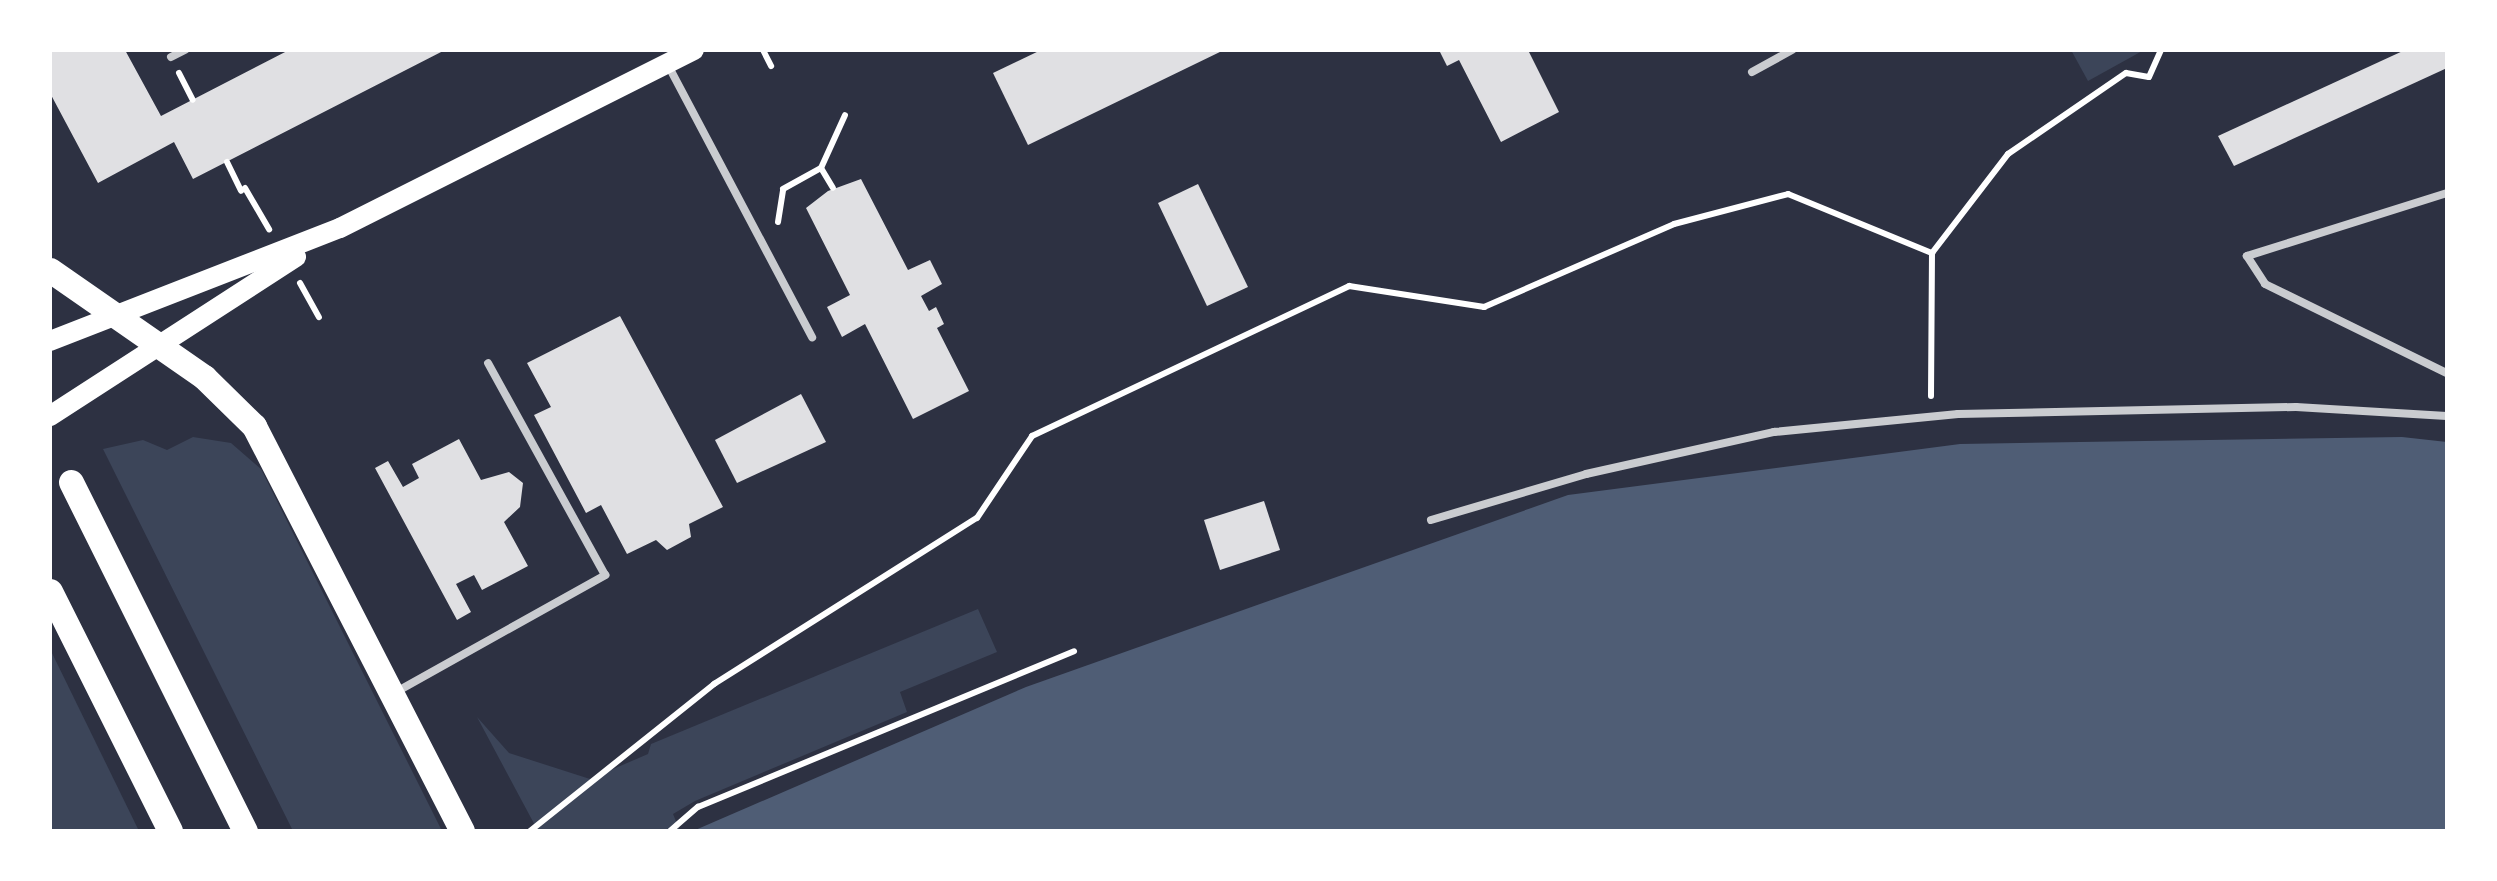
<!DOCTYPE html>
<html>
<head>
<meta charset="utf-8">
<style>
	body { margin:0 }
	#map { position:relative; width:2497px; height:881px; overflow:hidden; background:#2d3142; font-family:Overpass,sans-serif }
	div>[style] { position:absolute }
	.green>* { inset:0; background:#3c4559 }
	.water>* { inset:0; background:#4f5d75 }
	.building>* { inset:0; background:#e0e0e3 }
	.path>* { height:6px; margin:-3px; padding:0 3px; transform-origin:3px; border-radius:3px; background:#fff }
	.service>* { height:8px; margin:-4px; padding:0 4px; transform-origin:4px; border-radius:4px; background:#caccd0 }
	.secondary>* { height:20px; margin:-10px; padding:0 10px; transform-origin:10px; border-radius:10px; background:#fff }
	.primary>* { height:25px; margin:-12.5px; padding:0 12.5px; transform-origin:12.5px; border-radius:12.5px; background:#fff }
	span { translate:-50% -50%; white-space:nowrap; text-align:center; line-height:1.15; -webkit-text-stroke:10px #fff; paint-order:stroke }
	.frame { position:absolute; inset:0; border:52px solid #fff; pointer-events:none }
</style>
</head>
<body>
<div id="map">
	<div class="green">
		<i style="clip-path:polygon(2071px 50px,2144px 50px,2088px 81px)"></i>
		<i style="clip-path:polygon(193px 437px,231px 443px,261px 469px,442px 831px,293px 831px,103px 449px,143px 440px,167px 450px)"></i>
		<i style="clip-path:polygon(978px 609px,997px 652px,900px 692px,907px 712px,695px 801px,673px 814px,680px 831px,538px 831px,477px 717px,509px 753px,590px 779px,648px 754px,651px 744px)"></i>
		<i style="clip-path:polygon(50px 649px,139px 831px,50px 831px)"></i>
	</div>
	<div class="water">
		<i style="clip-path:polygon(2402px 437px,2447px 442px,2447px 831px,693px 831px,1026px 687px,1568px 495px,1960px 444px)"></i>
	</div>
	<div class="building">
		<i style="clip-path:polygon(50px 50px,125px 50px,161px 116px,289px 50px,445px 50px,193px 179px,174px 142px,98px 183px,50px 93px)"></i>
		<i style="clip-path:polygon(1041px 50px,1224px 50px,1028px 145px,993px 73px)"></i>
		<i style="clip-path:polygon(1439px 50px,1528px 50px,1559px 112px,1501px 142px,1459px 60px,1447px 66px)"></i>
		<i style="clip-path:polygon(2405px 50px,2447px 50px,2447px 68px,2234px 166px,2218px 136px)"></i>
		<i style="clip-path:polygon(861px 179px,908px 270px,930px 260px,942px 284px,921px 296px,929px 311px,936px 307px,944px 324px,937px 328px,969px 391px,913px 419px,865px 324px,842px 337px,827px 307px,850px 295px,806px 208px,828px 191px)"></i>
		<i style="clip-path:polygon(1198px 184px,1248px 287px,1207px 306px,1158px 203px)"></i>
		<i style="clip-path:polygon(620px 316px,723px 507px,689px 524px,691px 537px,667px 550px,656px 540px,627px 554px,601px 505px,586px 513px,534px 415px,551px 407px,527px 363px)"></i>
		<i style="clip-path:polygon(801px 394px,826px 442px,737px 483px,715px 440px)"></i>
		<i style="clip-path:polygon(459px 439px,481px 480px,509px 472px,523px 483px,520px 507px,504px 522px,528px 566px,482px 590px,474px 575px,456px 584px,471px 612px,457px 620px,375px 468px,388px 461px,403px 487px,419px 478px,412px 464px)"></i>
		<i style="clip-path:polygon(1264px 501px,1280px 550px,1220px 570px,1204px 520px)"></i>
	</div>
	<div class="path">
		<i style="left:763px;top:50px;width:18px;rotate:63deg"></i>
		<i style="left:179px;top:73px;width:30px;rotate:63deg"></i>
		<i style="left:227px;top:162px;width:32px;rotate:64deg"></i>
		<i style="left:821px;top:168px;width:23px;rotate:59deg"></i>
		<i style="left:245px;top:188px;width:48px;rotate:59.7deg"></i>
		<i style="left:778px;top:222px;width:33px;rotate:-81deg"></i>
		<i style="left:783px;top:189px;width:43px;rotate:-28.9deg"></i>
		<i style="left:821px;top:168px;width:58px;rotate:-65.6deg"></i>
		<i style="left:300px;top:283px;width:39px;rotate:61deg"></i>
		<i style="left:1931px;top:396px;width:143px;rotate:-89.6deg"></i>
		<i style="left:1932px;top:253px;width:125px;rotate:-52.5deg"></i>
		<i style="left:2008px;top:154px;width:143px;rotate:-34.5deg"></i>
		<i style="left:2126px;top:73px;width:23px;rotate:10deg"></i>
		<i style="left:2149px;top:77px;width:30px;rotate:-66deg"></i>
		<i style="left:530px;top:831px;width:236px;rotate:-38.6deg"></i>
		<i style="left:714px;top:684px;width:311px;rotate:-32.3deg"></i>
		<i style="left:977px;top:518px;width:99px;rotate:-56.1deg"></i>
		<i style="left:1032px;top:436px;width:351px;rotate:-25.3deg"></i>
		<i style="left:1349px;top:286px;width:137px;rotate:8.8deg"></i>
		<i style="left:1484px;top:307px;width:207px;rotate:-23.6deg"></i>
		<i style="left:1674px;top:224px;width:118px;rotate:-14.7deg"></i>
		<i style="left:1788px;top:194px;width:156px;rotate:22.3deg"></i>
		<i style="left:670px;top:831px;width:37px;rotate:-41deg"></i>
		<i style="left:698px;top:807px;width:407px;rotate:-22.5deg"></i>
	</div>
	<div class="service">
		<i style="left:171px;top:57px;width:16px;rotate:-27deg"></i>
		<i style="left:669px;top:67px;width:306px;rotate:62.1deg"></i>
		<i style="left:1752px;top:72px;width:46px;rotate:-28.8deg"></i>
		<i style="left:2447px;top:193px;width:210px;rotate:162.5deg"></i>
		<i style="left:2247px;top:256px;width:33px;rotate:57deg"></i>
		<i style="left:2265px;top:284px;width:203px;rotate:26.1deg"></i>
		<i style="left:1431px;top:520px;width:162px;rotate:-16.5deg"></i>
		<i style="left:1586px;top:474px;width:193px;rotate:-12.6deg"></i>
		<i style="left:1774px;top:432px;width:185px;rotate:-5.6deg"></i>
		<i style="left:1958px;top:414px;width:338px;rotate:-1.2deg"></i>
		<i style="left:2296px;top:407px;width:151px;rotate:3.4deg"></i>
		<i style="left:396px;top:692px;width:240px;rotate:-29.2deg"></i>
		<i style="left:605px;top:575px;width:242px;rotate:-118.9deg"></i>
	</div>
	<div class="secondary">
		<i style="left:50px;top:341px;width:311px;rotate:-21.3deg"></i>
		<i style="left:340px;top:228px;width:396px;rotate:-26.7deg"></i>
		<i style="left:50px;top:416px;width:293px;rotate:-32.9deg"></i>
	</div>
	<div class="primary">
		<i style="left:50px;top:270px;width:188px;rotate:34.8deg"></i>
		<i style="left:204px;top:377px;width:70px;rotate:44.4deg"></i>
		<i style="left:254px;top:426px;width:455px;rotate:62.8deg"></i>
		<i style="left:71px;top:482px;width:390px;rotate:63.5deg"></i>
		<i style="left:50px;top:591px;width:268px;rotate:63.4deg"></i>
	</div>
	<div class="frame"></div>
</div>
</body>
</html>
